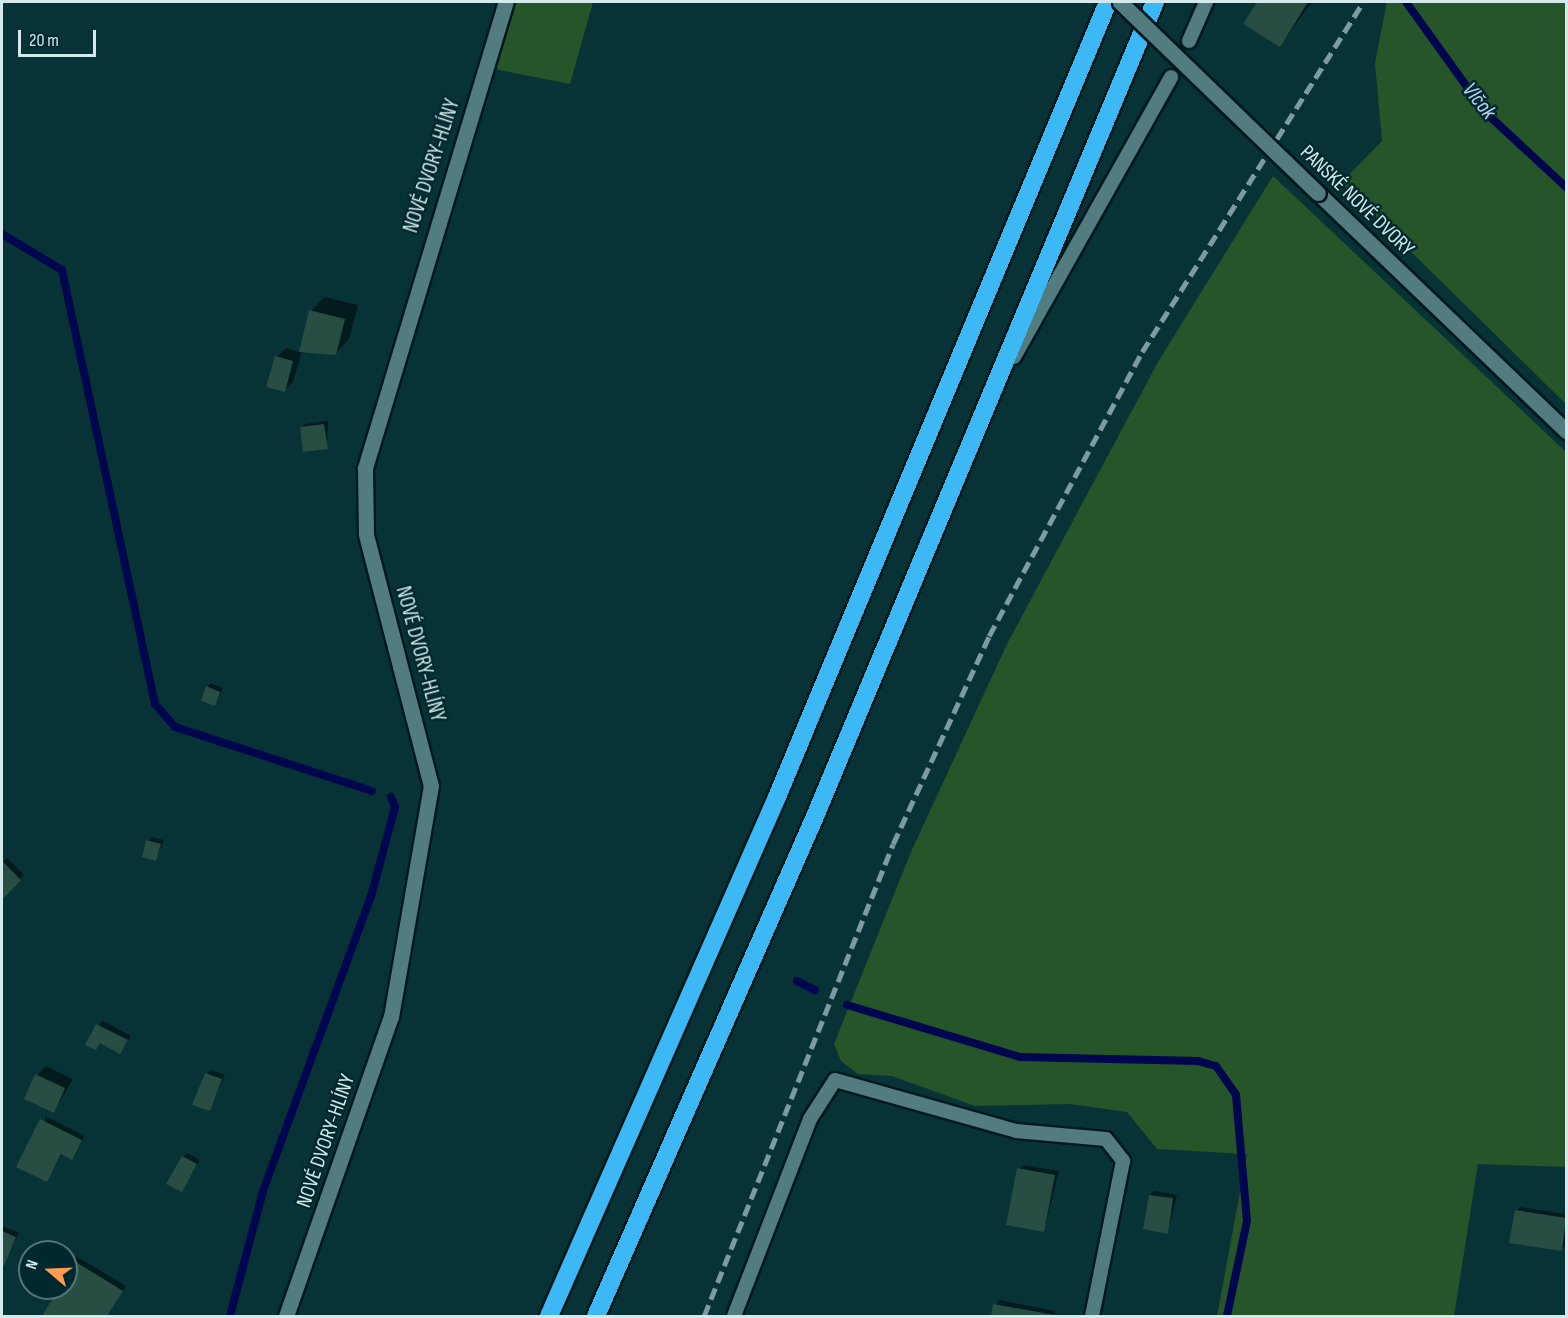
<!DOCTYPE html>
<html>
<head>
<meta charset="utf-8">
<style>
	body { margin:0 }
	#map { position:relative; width:1568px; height:1318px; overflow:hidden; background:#073337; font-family:"Sofia Sans Condensed",sans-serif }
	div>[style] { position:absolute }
	.green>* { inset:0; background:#265529 }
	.shadow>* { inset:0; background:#0007 }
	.stream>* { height:8px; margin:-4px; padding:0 4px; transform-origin:4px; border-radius:4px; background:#00064d }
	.building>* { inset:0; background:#284d43 }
	.roads { filter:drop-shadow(2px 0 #00191c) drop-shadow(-2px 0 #00191c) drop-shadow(0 2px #00191c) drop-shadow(0 -2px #00191c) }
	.lane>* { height:14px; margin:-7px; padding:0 7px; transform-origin:7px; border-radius:7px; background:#537c81 }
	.street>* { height:15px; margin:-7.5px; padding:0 7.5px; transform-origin:7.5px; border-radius:7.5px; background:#537c81 }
	.highway>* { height:18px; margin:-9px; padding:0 9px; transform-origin:9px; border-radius:9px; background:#3cb9f4 }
	.rail>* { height:4.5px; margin-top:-2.25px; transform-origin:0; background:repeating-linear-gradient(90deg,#7e9ca0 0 12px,transparent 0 18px) }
	.bridges { filter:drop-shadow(2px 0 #00191c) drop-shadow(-2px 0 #00191c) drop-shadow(0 2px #00191c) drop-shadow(0 -2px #00191c) }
	.street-bridge>* { height:15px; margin:-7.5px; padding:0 7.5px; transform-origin:7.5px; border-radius:7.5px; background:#537c81 }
	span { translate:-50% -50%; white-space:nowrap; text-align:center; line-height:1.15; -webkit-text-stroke:5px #00292d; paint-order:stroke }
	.street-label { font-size:21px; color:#d4e9ec }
	.water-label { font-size:22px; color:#bcd0f9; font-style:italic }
	.frame { position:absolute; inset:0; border:3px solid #d4e9ec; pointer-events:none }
	.north { position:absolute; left:18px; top:1240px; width:60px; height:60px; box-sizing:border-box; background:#00292d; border:2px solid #557679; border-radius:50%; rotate:289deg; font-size:16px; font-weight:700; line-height:24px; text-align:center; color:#d4e9ec }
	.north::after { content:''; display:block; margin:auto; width:21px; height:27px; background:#fd9d54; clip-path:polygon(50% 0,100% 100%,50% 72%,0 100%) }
	.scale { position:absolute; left:18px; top:30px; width:78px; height:27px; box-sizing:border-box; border:3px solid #d4e9ec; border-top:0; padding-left:8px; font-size:18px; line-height:21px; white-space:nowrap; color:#d4e9ec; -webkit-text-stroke:4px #00292d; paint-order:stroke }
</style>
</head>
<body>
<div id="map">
	<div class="green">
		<i style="clip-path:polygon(514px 2px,593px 2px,570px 84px,494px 69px)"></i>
		<i style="clip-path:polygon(1387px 2px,1566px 2px,1566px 404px,1341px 183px,1382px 141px,1375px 63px)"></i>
		<i style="clip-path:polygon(1273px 176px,1566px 452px,1566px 1167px,1478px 1164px,1454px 1316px,1217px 1316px,1247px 1154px,1157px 1149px,1127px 1112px,1070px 1104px,975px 1106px,892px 1076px,858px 1074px,841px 1061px,834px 1044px,911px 852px,1007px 644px,1158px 362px)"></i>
	</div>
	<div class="shadow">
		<i style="clip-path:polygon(1259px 2px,1312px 2px,1280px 45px,1245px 24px)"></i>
		<i style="clip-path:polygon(324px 297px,358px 305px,349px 339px,336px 353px,302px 351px,293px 382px,284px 391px,277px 357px,286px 348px,300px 352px,311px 311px)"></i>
		<i style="clip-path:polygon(328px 421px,327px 447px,301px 428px,305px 424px)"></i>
		<i style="clip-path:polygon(211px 683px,223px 688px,215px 704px,207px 687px)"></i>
		<i style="clip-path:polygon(152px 837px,164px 840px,156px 859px,148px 841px)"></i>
		<i style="clip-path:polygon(7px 858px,24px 875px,2px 898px,2px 864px)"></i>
		<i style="clip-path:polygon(102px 1020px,131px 1036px,120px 1052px,101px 1042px,96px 1048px,87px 1044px)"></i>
		<i style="clip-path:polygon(46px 1066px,73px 1079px,54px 1111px,37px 1075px)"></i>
		<i style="clip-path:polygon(211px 1070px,225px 1075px,209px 1110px,207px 1074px)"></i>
		<i style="clip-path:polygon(45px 1116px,85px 1136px,71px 1158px,63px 1153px,46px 1180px)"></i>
		<i style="clip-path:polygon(187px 1153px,200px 1160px,181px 1190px,183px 1157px)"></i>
		<i style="clip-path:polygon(1023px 1165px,1059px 1171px,1044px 1231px,1019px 1169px)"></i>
		<i style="clip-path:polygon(1154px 1191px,1177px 1195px,1168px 1232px,1150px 1195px)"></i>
		<i style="clip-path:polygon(1520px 1207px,1566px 1214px,1566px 1245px,1562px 1249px,1516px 1211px)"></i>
		<i style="clip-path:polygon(3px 1226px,19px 1233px,3px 1264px,2px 1264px)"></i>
		<i style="clip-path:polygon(76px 1256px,126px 1286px,107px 1316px,44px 1316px,66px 1288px)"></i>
		<i style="clip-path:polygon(999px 1300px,1055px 1311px,1054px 1316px,992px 1316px)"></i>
	</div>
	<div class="stream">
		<i style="left:1406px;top:2px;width:135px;rotate:54.3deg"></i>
		<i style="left:1485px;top:112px;width:110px;rotate:42.8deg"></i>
		<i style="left:2px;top:234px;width:70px;rotate:31deg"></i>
		<i style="left:62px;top:270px;width:444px;rotate:77.9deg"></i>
		<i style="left:155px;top:704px;width:30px;rotate:49deg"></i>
		<i style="left:175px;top:727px;width:207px;rotate:18deg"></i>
		<i style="left:797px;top:981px;width:20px;rotate:27deg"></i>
		<i style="left:847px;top:1005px;width:181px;rotate:16.7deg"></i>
		<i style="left:1020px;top:1057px;width:178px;rotate:1.3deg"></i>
		<i style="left:1198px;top:1061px;width:19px;rotate:16deg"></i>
		<i style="left:1216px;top:1066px;width:35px;rotate:55deg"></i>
		<i style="left:1236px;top:1095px;width:126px;rotate:85deg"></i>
		<i style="left:1247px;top:1221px;width:97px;rotate:101.9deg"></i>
		<i style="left:230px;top:1316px;width:129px;rotate:-75.2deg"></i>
		<i style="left:263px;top:1191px;width:317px;rotate:-69.9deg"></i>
		<i style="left:372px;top:893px;width:89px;rotate:-75deg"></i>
		<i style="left:395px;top:807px;width:11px;rotate:-112deg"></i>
	</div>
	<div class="building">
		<i style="clip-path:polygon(1257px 2px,1308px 2px,1280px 47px,1243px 24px)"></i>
		<i style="clip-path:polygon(309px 310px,345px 319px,336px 355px,299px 352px)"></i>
		<i style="clip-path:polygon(275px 356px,293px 361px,285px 392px,266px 387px)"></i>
		<i style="clip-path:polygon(324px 424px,328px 449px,303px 452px,300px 427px)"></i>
		<i style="clip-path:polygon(206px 686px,220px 692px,215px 706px,201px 701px)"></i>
		<i style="clip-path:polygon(146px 840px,161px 844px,156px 861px,142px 857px)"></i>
		<i style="clip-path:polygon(2px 861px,21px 880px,2px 900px)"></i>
		<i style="clip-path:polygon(96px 1024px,128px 1040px,120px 1054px,100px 1043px,96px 1050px,85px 1045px)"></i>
		<i style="clip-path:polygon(205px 1073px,222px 1079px,210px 1111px,192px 1105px)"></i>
		<i style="clip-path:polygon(35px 1074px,65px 1088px,54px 1113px,24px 1099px)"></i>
		<i style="clip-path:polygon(40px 1119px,82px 1140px,72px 1160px,61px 1154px,47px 1182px,16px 1167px)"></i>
		<i style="clip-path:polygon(182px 1156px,197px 1164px,182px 1192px,166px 1184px)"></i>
		<i style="clip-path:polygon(1017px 1168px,1055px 1175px,1044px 1232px,1006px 1225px)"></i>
		<i style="clip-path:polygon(1149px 1195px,1173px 1198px,1168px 1234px,1143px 1229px)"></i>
		<i style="clip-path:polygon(1515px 1210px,1566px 1218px,1562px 1251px,1509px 1243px)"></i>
		<i style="clip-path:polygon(2px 1231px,16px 1237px,4px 1266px,2px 1265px)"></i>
		<i style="clip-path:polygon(71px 1259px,123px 1291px,107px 1316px,42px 1316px,59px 1288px,66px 1288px)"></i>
		<i style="clip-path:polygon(993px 1304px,1055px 1315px,1055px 1316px,991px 1316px)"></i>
	</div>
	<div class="roads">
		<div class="lane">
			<i style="left:1189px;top:41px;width:43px;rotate:-66.4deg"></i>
			<i style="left:1014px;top:357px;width:321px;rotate:-60.7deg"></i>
			<i style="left:734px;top:1316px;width:211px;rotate:-68.9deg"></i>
			<i style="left:810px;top:1119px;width:46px;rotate:-57.3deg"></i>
			<i style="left:835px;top:1080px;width:188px;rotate:15.7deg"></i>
			<i style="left:1016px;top:1131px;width:90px;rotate:5.1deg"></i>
			<i style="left:1106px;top:1139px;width:28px;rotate:52deg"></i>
			<i style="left:1123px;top:1161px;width:158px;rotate:101.3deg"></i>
		</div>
		<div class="street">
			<i style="left:1318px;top:193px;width:344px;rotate:43.8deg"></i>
			<i style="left:286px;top:1316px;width:317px;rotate:-70.7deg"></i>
			<i style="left:391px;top:1017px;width:234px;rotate:-80.2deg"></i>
			<i style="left:431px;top:786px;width:260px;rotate:-104.5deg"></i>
			<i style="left:366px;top:534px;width:66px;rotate:-90.9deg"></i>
			<i style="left:365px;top:468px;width:487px;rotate:-73.2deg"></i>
		</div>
		<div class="highway">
			<i style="left:549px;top:1316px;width:567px;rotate:-66.28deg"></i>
			<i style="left:777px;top:797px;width:861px;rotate:-67.4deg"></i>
			<i style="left:596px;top:1316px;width:548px;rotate:-66.33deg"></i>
			<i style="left:816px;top:814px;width:880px;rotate:-67.34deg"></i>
		</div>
	</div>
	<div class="rail">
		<i style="left:704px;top:1316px;width:508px;rotate:-68.18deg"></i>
		<i style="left:893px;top:844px;width:229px;rotate:-65.2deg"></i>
		<i style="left:989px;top:636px;width:323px;rotate:-61.7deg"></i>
		<i style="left:1142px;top:352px;width:414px;rotate:-57.7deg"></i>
	</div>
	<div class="bridges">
		<div class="street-bridge">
			<i style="left:1120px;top:2px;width:275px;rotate:44deg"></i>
		</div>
	</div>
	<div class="street-label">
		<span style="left:432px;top:166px;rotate:-72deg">NOVÉ DVORY-HLÍNY</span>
		<span style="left:1357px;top:201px;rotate:44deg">PANSKÉ NOVÉ DVORY</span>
		<span style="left:420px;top:654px;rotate:75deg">NOVÉ DVORY-HLÍNY</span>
		<span style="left:326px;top:1141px;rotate:-71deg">NOVÉ DVORY-HLÍNY</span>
	</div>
	<div class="water-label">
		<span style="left:1479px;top:101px;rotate:51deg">Vlčok</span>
	</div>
	<div class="frame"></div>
	<div class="north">N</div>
	<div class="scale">20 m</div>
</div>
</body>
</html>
